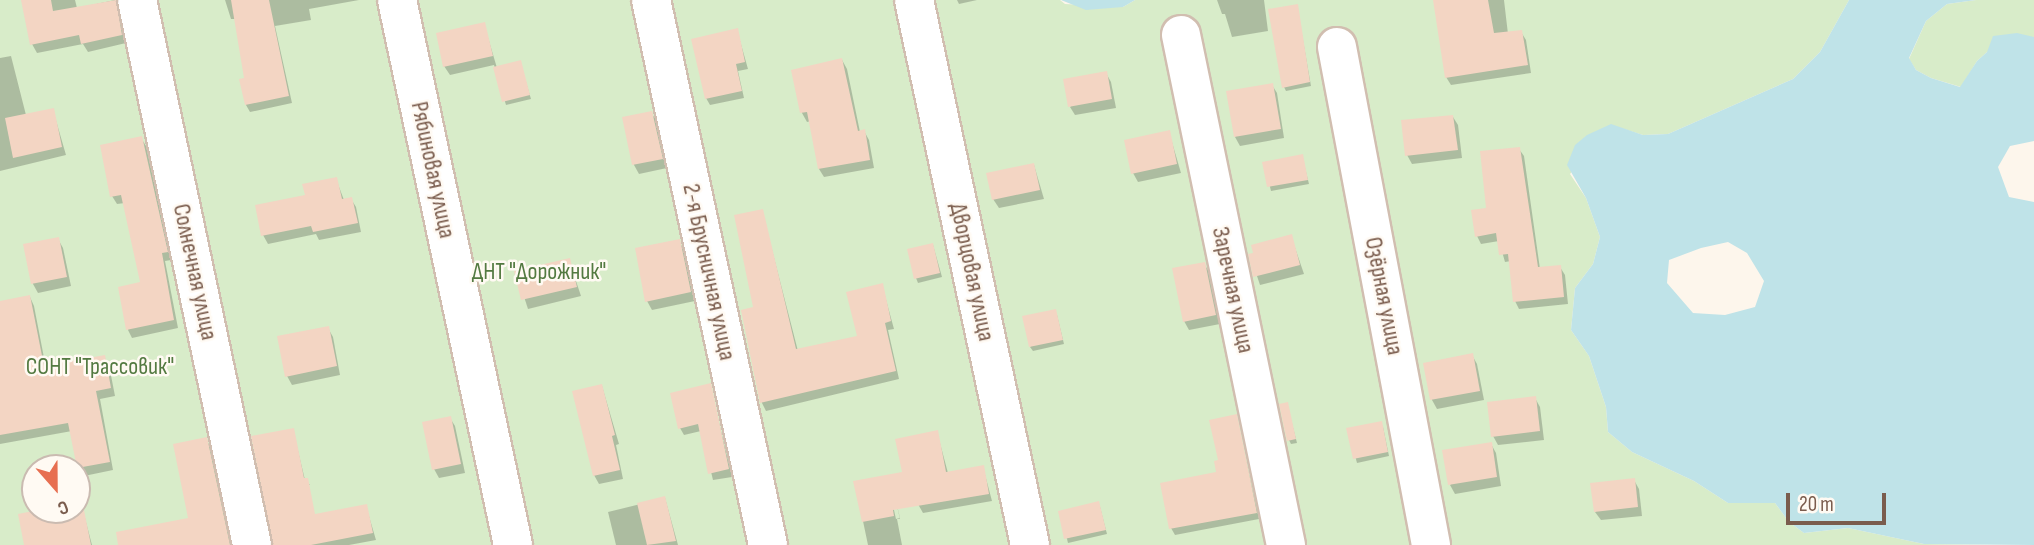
<!DOCTYPE html>
<html>
<head>
<meta charset="utf-8">
<style>
	body { margin:0 }
	#map { position:relative; width:2034px; height:545px; overflow:hidden; background:#fdf6ec; font-family:"Sofia Sans Condensed",sans-serif }
	div>[style] { position:absolute }
	.green>* { inset:0; background:#d8ecc9 }
	.water>* { inset:0; background:#bfe3e8 }
	.shadow>* { inset:0; background:#0003 }
	.building>* { inset:0; background:#f3d5c3 }
	.roads { filter:drop-shadow(2px 0 #d1beb0) drop-shadow(-2px 0 #d1beb0) drop-shadow(0 2px #d1beb0) drop-shadow(0 -2px #d1beb0) }
	.street>* { height:38px; margin:-19px; padding:0 19px; transform-origin:19px; border-radius:19px; background:#fff }
	span { translate:-50% -50%; white-space:nowrap; text-align:center; line-height:1.15; -webkit-text-stroke:5px #fffaf3; paint-order:stroke }
	.street-label { font-size:24px; color:#7a5c4d }
	.park-label { font-size:24px; color:#537a41 }
	.north { position:absolute; left:21px; top:454px; width:70px; height:70px; box-sizing:border-box; background:#fffaf3; border:2px solid #cabbb1; border-radius:50%; rotate:159deg; font-size:19px; font-weight:700; line-height:28px; text-align:center; color:#7a5c4d }
	.north::after { content:''; display:block; margin:auto; width:24px; height:32px; background:#e76f51; clip-path:polygon(50% 0,100% 100%,50% 72%,0 100%) }
	.scale { position:absolute; left:1786px; top:493px; width:100px; height:32px; box-sizing:border-box; border:4px solid #7a5c4d; border-top:0; padding-left:9px; font-size:21px; line-height:24px; white-space:nowrap; color:#7a5c4d; -webkit-text-stroke:5px #fffaf3; paint-order:stroke }
</style>
</head>
<body>
<div id="map">
	<div class="green">
		<i style="clip-path:polygon(evenodd,0 0,1060px 0,1065px 4px,1123px 7px,1135px 0,1849px 0,1820px 52px,1793px 79px,1668px 134px,1643px 135px,1611px 125px,1570px 174px,1586px 198px,1600px 237px,1593px 264px,1575px 288px,1571px 330px,1589px 356px,1606px 407px,1608px 432px,1632px 452px,1694px 481px,1728px 503px,1775px 503px,1789px 522px,1804px 533px,1848px 528px,1924px 544px,1989px 545px,0 545px,0 0,35px 468px,77px 468px,77px 510px,35px 510px,35px 468px)"></i>
		<i style="clip-path:polygon(1976px 0,2034px 0,2034px 37px,1987px 52px,1977px 61px,1961px 87px,1931px 78px,1916px 70px,1909px 59px,1926px 21px,1947px 4px)"></i>
	</div>
	<div class="water">
		<i style="clip-path:polygon(1061px 0,1135px 0,1123px 7px,1086px 10px)"></i>
		<i style="clip-path:polygon(evenodd,1849px 0,1976px 0,1947px 4px,1926px 21px,1909px 58px,1916px 70px,1931px 78px,1960px 87px,1977px 61px,1987px 52px,1993px 36px,2017px 33px,2034px 37px,2034px 141px,2010px 146px,1998px 167px,2009px 197px,2034px 202px,2034px 545px,1924px 544px,1848px 528px,1804px 533px,1789px 522px,1775px 503px,1728px 503px,1694px 481px,1632px 452px,1608px 432px,1606px 407px,1589px 356px,1571px 330px,1575px 288px,1593px 264px,1600px 237px,1586px 198px,1567px 165px,1575px 145px,1587px 135px,1611px 124px,1643px 135px,1668px 134px,1793px 79px,1820px 52px,1849px 0,1728px 242px,1747px 253px,1764px 281px,1755px 307px,1725px 315px,1693px 313px,1667px 283px,1669px 260px,1701px 248px,1728px 242px)"></i>
	</div>
	<div class="shadow">
		<i style="clip-path:polygon(22px 0,75px 0,77px 8px,115px 0,120px 8px,126px 43px,88px 52px,83px 44px,37px 53px,32px 44px)"></i>
		<i style="clip-path:polygon(225px 0,359px 0,309px 9px,311px 20px,275px 26px,292px 103px,250px 112px,246px 105px,246px 79px,236px 19px,231px 19px)"></i>
		<i style="clip-path:polygon(957px 0,977px 0,959px 4px)"></i>
		<i style="clip-path:polygon(1217px 0,1264px 0,1268px 31px,1232px 37px,1225px 14px,1222px 14px)"></i>
		<i style="clip-path:polygon(1453px 0,1504px 0,1508px 34px,1521px 32px,1526px 40px,1531px 73px,1451px 85px,1446px 77px)"></i>
		<i style="clip-path:polygon(1297px 6px,1311px 86px,1286px 91px,1284px 87px)"></i>
		<i style="clip-path:polygon(484px 24px,497px 68px,520px 62px,531px 99px,506px 105px,494px 65px,450px 75px,444px 66px)"></i>
		<i style="clip-path:polygon(737px 30px,748px 69px,738px 71px,744px 98px,710px 105px,706px 98px)"></i>
		<i style="clip-path:polygon(11px 56px,26px 115px,53px 110px,66px 155px,0 171px,0 58px)"></i>
		<i style="clip-path:polygon(842px 60px,847px 69px,860px 132px,864px 131px,869px 140px,874px 168px,824px 177px,819px 169px,811px 121px,807px 122px,802px 113px,793px 71px)"></i>
		<i style="clip-path:polygon(1106px 73px,1111px 82px,1116px 108px,1075px 115px,1070px 107px)"></i>
		<i style="clip-path:polygon(1272px 85px,1277px 93px,1284px 138px,1240px 146px,1235px 137px)"></i>
		<i style="clip-path:polygon(651px 113px,657px 121px,667px 168px,639px 174px,634px 165px,624px 118px)"></i>
		<i style="clip-path:polygon(1453px 117px,1458px 125px,1462px 158px,1412px 164px,1407px 155px)"></i>
		<i style="clip-path:polygon(1169px 132px,1181px 173px,1138px 182px,1133px 173px)"></i>
		<i style="clip-path:polygon(141px 138px,146px 146px,171px 260px,165px 261px,178px 328px,132px 338px,128px 330px,142px 284px,125px 203px,117px 204px,112px 196px)"></i>
		<i style="clip-path:polygon(1519px 149px,1524px 156px,1540px 269px,1560px 267px,1565px 275px,1568px 304px,1519px 309px,1515px 301px,1511px 261px,1505px 262px,1499px 241px,1481px 244px,1477px 236px)"></i>
		<i style="clip-path:polygon(1302px 156px,1309px 184px,1271px 191px,1264px 163px)"></i>
		<i style="clip-path:polygon(1034px 165px,1044px 199px,999px 208px,993px 199px)"></i>
		<i style="clip-path:polygon(336px 179px,344px 200px,351px 199px,356px 207px,361px 232px,319px 240px,316px 234px,268px 244px,263px 235px,307px 196px)"></i>
		<i style="clip-path:polygon(762px 211px,798px 351px,859px 337px,882px 285px,894px 329px,888px 330px,899px 379px,766px 411px,762px 403px,743px 312px,756px 308px)"></i>
		<i style="clip-path:polygon(1291px 236px,1304px 274px,1260px 285px,1250px 255px)"></i>
		<i style="clip-path:polygon(58px 239px,63px 248px,71px 286px,38px 293px,33px 284px,25px 245px)"></i>
		<i style="clip-path:polygon(679px 241px,684px 250px,695px 301px,652px 310px,647px 301px)"></i>
		<i style="clip-path:polygon(933px 245px,942px 277px,918px 283px,916px 278px)"></i>
		<i style="clip-path:polygon(569px 260px,581px 296px,528px 309px,516px 272px)"></i>
		<i style="clip-path:polygon(1204px 264px,1210px 273px,1220px 324px,1189px 330px,1184px 321px)"></i>
		<i style="clip-path:polygon(30px 297px,34px 306px,46px 368px,104px 357px,109px 365px,115px 396px,100px 399px,113px 470px,84px 476px,79px 468px,72px 431px,0 444px,0 303px)"></i>
		<i style="clip-path:polygon(1057px 315px,1064px 344px,1033px 351px,1030px 347px)"></i>
		<i style="clip-path:polygon(328px 328px,333px 337px,340px 375px,292px 385px,287px 376px)"></i>
		<i style="clip-path:polygon(1472px 355px,1477px 364px,1484px 400px,1437px 409px,1432px 400px,1425px 364px)"></i>
		<i style="clip-path:polygon(710px 385px,732px 477px,713px 480px,701px 431px,684px 435px,680px 428px)"></i>
		<i style="clip-path:polygon(602px 386px,619px 444px,616px 445px,623px 479px,599px 484px,594px 475px)"></i>
		<i style="clip-path:polygon(1535px 398px,1540px 407px,1544px 440px,1498px 445px,1493px 436px)"></i>
		<i style="clip-path:polygon(1287px 404px,1297px 443px,1291px 444px,1289px 440px)"></i>
		<i style="clip-path:polygon(1236px 416px,1259px 519px,1175px 535px,1171px 528px,1218px 474px)"></i>
		<i style="clip-path:polygon(450px 418px,455px 426px,465px 473px,439px 478px,434px 469px)"></i>
		<i style="clip-path:polygon(1383px 427px,1389px 456px,1357px 463px,1348px 430px)"></i>
		<i style="clip-path:polygon(293px 430px,305px 480px,310px 485px,307px 485px,315px 523px,366px 506px,376px 540px,349px 545px,275px 545px)"></i>
		<i style="clip-path:polygon(937px 432px,948px 473px,983px 467px,992px 501px,923px 513px,905px 481px)"></i>
		<i style="clip-path:polygon(206px 439px,211px 448px,232px 545px,195px 545px)"></i>
		<i style="clip-path:polygon(1491px 444px,1496px 453px,1501px 486px,1455px 494px,1450px 485px)"></i>
		<i style="clip-path:polygon(1634px 480px,1639px 489px,1642px 516px,1601px 520px,1595px 512px)"></i>
		<i style="clip-path:polygon(855px 483px,888px 483px,896px 519px,900px 518px,892px 485px,900px 519px,897px 519px,902px 545px,868px 545px)"></i>
		<i style="clip-path:polygon(665px 498px,678px 545px,616px 545px,608px 512px)"></i>
		<i style="clip-path:polygon(81px 503px,92px 545px,26px 545px,46px 510px,77px 510px,77px 504px)"></i>
		<i style="clip-path:polygon(1100px 507px,1107px 534px,1068px 543px,1060px 512px)"></i>
	</div>
	<div class="building">
		<i style="clip-path:polygon(21px 0,51px 0,53px 11px,116px 0,122px 35px,81px 44px,79px 35px,30px 45px)"></i>
		<i style="clip-path:polygon(231px 0,269px 0,289px 96px,245px 105px,239px 79px,244px 78px)"></i>
		<i style="clip-path:polygon(1433px 0,1488px 0,1494px 33px,1522px 30px,1528px 65px,1445px 78px)"></i>
		<i style="clip-path:polygon(1298px 4px,1310px 82px,1282px 88px,1268px 9px)"></i>
		<i style="clip-path:polygon(485px 22px,493px 56px,443px 67px,436px 33px)"></i>
		<i style="clip-path:polygon(738px 28px,745px 62px,736px 64px,742px 91px,705px 99px,691px 39px)"></i>
		<i style="clip-path:polygon(842px 58px,858px 131px,865px 129px,870px 160px,818px 169px,807px 112px,800px 113px,791px 70px)"></i>
		<i style="clip-path:polygon(521px 60px,530px 95px,502px 102px,493px 67px)"></i>
		<i style="clip-path:polygon(1107px 71px,1112px 99px,1068px 107px,1063px 79px)"></i>
		<i style="clip-path:polygon(1273px 83px,1281px 129px,1234px 137px,1226px 91px)"></i>
		<i style="clip-path:polygon(54px 108px,62px 147px,13px 158px,5px 118px)"></i>
		<i style="clip-path:polygon(652px 111px,663px 159px,632px 165px,622px 117px)"></i>
		<i style="clip-path:polygon(1453px 115px,1458px 150px,1405px 156px,1401px 120px)"></i>
		<i style="clip-path:polygon(1170px 130px,1177px 164px,1131px 174px,1124px 140px)"></i>
		<i style="clip-path:polygon(142px 136px,168px 252px,162px 253px,174px 320px,126px 330px,118px 287px,140px 282px,121px 195px,110px 197px,100px 145px)"></i>
		<i style="clip-path:polygon(1520px 147px,1538px 267px,1561px 265px,1564px 297px,1513px 302px,1508px 254px,1499px 255px,1496px 233px,1475px 237px,1471px 210px,1486px 208px,1480px 151px)"></i>
		<i style="clip-path:polygon(1303px 154px,1308px 180px,1267px 187px,1262px 162px)"></i>
		<i style="clip-path:polygon(1034px 163px,1040px 190px,992px 200px,986px 173px)"></i>
		<i style="clip-path:polygon(337px 177px,342px 199px,352px 197px,358px 223px,313px 232px,311px 226px,261px 236px,255px 205px,305px 195px,302px 184px)"></i>
		<i style="clip-path:polygon(763px 209px,796px 349px,857px 336px,846px 292px,883px 283px,891px 321px,885px 323px,896px 371px,760px 403px,741px 310px,753px 307px,734px 215px)"></i>
		<i style="clip-path:polygon(1292px 234px,1300px 265px,1253px 277px,1248px 254px,1253px 253px,1251px 245px)"></i>
		<i style="clip-path:polygon(59px 237px,67px 277px,31px 284px,23px 244px)"></i>
		<i style="clip-path:polygon(680px 239px,691px 292px,645px 302px,635px 248px)"></i>
		<i style="clip-path:polygon(933px 243px,940px 273px,914px 279px,907px 249px)"></i>
		<i style="clip-path:polygon(570px 258px,577px 287px,521px 300px,514px 271px)"></i>
		<i style="clip-path:polygon(1205px 262px,1216px 315px,1183px 322px,1172px 268px)"></i>
		<i style="clip-path:polygon(30px 295px,44px 366px,105px 355px,111px 388px,96px 391px,110px 462px,77px 468px,68px 423px,0 435px,0 301px)"></i>
		<i style="clip-path:polygon(1056px 309px,1063px 340px,1029px 347px,1022px 316px)"></i>
		<i style="clip-path:polygon(329px 326px,337px 366px,285px 377px,277px 336px)"></i>
		<i style="clip-path:polygon(1473px 353px,1480px 391px,1430px 400px,1423px 363px)"></i>
		<i style="clip-path:polygon(711px 383px,729px 469px,708px 474px,698px 424px,678px 429px,670px 393px)"></i>
		<i style="clip-path:polygon(602px 384px,615px 435px,612px 436px,620px 470px,593px 476px,572px 391px)"></i>
		<i style="clip-path:polygon(1536px 396px,1540px 431px,1491px 437px,1487px 402px)"></i>
		<i style="clip-path:polygon(1288px 402px,1296px 439px,1287px 441px,1279px 404px)"></i>
		<i style="clip-path:polygon(1237px 414px,1257px 513px,1169px 529px,1160px 483px,1216px 472px,1214px 461px,1218px 460px,1209px 420px)"></i>
		<i style="clip-path:polygon(451px 416px,461px 464px,432px 470px,422px 422px)"></i>
		<i style="clip-path:polygon(1382px 421px,1388px 452px,1353px 459px,1346px 428px)"></i>
		<i style="clip-path:polygon(294px 428px,304px 478px,308px 478px,315px 514px,367px 504px,373px 533px,311px 545px,273px 545px,251px 436px)"></i>
		<i style="clip-path:polygon(938px 430px,946px 472px,984px 465px,989px 494px,893px 510px,894px 516px,862px 522px,853px 481px,902px 472px,895px 439px)"></i>
		<i style="clip-path:polygon(207px 437px,230px 545px,118px 545px,116px 532px,188px 518px,173px 444px)"></i>
		<i style="clip-path:polygon(1492px 442px,1497px 477px,1448px 485px,1442px 450px)"></i>
		<i style="clip-path:polygon(1635px 478px,1638px 507px,1594px 512px,1590px 483px)"></i>
		<i style="clip-path:polygon(665px 496px,676px 541px,647px 545px,637px 503px)"></i>
		<i style="clip-path:polygon(1099px 501px,1106px 530px,1064px 539px,1058px 511px)"></i>
		<i style="clip-path:polygon(38px 510px,84px 510px,91px 545px,24px 545px,18px 514px)"></i>
	</div>
	<div class="roads">
		<div class="street">
			<i style="left:137px;top:0;width:557px;rotate:78.08deg"></i>
			<i style="left:397px;top:0;width:557px;rotate:77.98deg"></i>
			<i style="left:651px;top:0;width:557px;rotate:77.88deg"></i>
			<i style="left:914px;top:0;width:557px;rotate:77.98deg"></i>
			<i style="left:1181px;top:35px;width:521px;rotate:78.37deg"></i>
			<i style="left:1337px;top:47px;width:507px;rotate:79.31deg"></i>
		</div>
	</div>
	<div class="street-label">
		<span style="left:433px;top:170px;rotate:78deg">Рябиновая улица</span>
		<span style="left:195px;top:272px;rotate:78deg">Солнечная улица</span>
		<span style="left:709px;top:272px;rotate:78deg">2-я Брусничная улица</span>
		<span style="left:972px;top:272px;rotate:78deg">Дворцовая улица</span>
		<span style="left:1233px;top:290px;rotate:78deg">Заречная улица</span>
		<span style="left:1384px;top:296px;rotate:79deg">Озёрная улица</span>
	</div>
	<div class="park-label">
		<span style="left:539px;top:272px">ДНТ "Дорожник"</span>
		<span style="left:100px;top:367px">СОНТ "Трассовик"</span>
	</div>
	<div class="north">С</div>
	<div class="scale">20 m</div>
</div>
</body>
</html>
